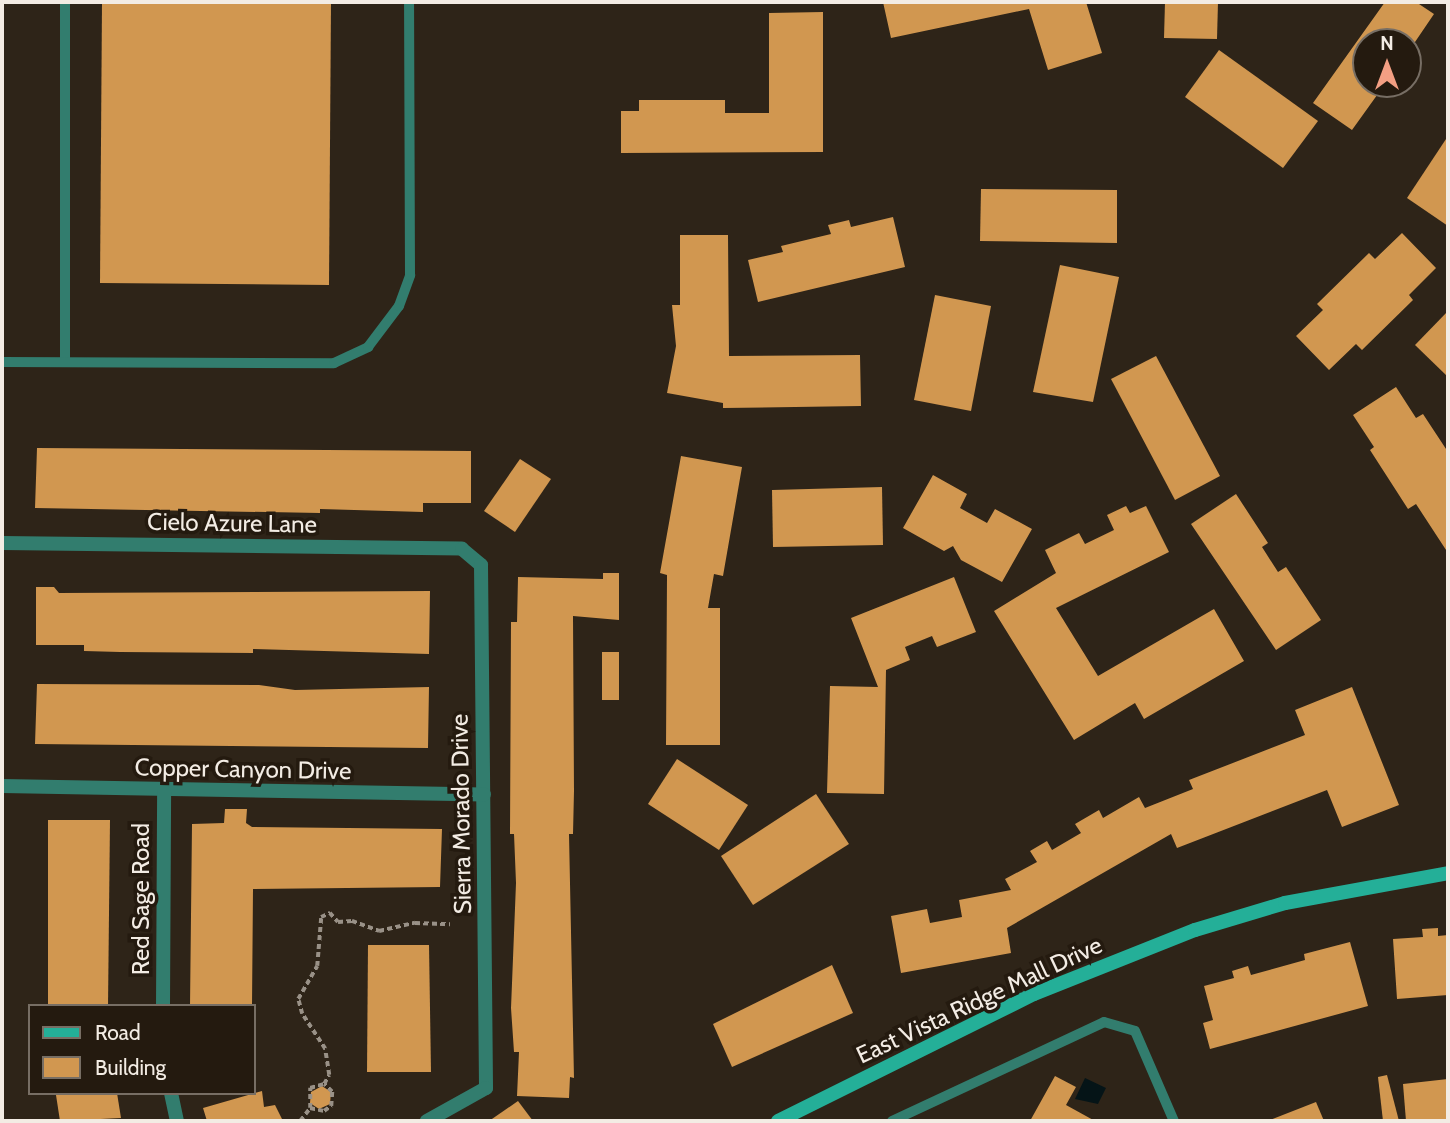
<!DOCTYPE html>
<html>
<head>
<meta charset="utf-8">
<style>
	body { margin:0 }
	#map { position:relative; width:1450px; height:1123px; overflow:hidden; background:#2e2418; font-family:Cabin,sans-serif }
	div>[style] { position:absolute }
	.water>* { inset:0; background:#051417 }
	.building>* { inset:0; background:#d19750 }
	.path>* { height:3.5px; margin-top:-1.75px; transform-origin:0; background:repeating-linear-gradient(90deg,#999187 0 5px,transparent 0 8.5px) }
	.service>* { height:10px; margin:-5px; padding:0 5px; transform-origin:5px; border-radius:5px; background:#327d6e }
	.minor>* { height:14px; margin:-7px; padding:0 7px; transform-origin:7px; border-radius:7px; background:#327d6e }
	.secondary>* { height:14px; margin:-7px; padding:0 7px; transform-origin:7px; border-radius:7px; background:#24af98 }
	span { translate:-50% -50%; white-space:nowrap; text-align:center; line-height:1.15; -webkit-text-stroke:7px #241a0f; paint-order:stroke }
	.street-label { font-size:24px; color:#f3ece4 }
	.frame { position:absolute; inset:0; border:4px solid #f3ece4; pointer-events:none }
	.legend { position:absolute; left:28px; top:1004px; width:228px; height:91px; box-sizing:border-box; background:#241a0f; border:2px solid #776e64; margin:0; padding:9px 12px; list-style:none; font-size:21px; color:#f3ece4 }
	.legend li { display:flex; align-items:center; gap:14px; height:35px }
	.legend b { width:35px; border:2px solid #776e64 }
	.north { position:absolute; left:1352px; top:28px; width:70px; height:70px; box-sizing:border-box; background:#241a0f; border:2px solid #776e64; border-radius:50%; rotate:0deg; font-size:19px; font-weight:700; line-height:28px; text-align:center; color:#f3ece4 }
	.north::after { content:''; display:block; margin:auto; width:24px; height:32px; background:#f39f83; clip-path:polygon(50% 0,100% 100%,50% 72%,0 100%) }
</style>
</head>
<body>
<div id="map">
	<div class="water">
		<i style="clip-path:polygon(1085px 1078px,1106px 1088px,1098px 1104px,1075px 1099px)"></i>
	</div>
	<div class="building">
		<i style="clip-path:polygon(102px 2px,331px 2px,329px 285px,100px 283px)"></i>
		<i style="clip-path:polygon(883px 2px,1086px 2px,1102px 53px,1048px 70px,1029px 9px,891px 38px)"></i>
		<i style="clip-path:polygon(1165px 2px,1218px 2px,1217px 39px,1164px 38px)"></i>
		<i style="clip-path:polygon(1385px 2px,1416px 2px,1434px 14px,1415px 42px,1366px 42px,1366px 84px,1385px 84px,1352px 130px,1313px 103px)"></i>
		<i style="clip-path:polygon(823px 12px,823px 152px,621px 153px,621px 111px,639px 111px,639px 100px,725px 100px,725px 113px,769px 113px,769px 13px)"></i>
		<i style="clip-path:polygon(1219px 50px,1318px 121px,1283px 168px,1185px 97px)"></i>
		<i style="clip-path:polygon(1448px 136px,1448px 226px,1407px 198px)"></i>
		<i style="clip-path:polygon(981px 189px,1117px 190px,1117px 243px,980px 241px)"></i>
		<i style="clip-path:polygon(893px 217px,905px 267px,758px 302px,748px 260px,783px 252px,781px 246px,831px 234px,828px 225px,849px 220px,851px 227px)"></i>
		<i style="clip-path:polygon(1402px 233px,1436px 268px,1409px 295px,1413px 300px,1362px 350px,1356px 344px,1329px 370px,1296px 336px,1323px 310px,1317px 304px,1369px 253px,1375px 259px)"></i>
		<i style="clip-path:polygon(680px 235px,728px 235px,729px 356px,860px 355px,861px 406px,723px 408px,723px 403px,667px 393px,676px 346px,672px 305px,680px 305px)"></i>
		<i style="clip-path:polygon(1060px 265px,1119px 277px,1093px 402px,1033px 392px)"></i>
		<i style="clip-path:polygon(935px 295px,991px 306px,971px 411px,914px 400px)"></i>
		<i style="clip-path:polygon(1448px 311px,1448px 377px,1415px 345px)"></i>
		<i style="clip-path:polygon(1156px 356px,1220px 476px,1175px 500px,1111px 379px)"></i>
		<i style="clip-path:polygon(1396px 387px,1416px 418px,1423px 414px,1448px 452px,1448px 553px,1416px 504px,1408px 509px,1370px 450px,1374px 447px,1353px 415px)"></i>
		<i style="clip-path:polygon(37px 448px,471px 451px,471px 503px,423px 503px,423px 512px,320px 509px,320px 513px,35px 508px)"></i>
		<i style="clip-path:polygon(681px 456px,742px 467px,723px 576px,714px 574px,708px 608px,720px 608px,720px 745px,666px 745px,667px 575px,660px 573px)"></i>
		<i style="clip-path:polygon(520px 459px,551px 479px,515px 532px,484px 511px)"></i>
		<i style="clip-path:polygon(933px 475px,967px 494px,960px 508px,987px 523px,995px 509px,1032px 529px,1002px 582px,961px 560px,953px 546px,944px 551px,903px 528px)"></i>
		<i style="clip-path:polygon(882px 487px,883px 545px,773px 547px,772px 490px)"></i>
		<i style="clip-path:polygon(1236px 494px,1268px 543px,1262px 547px,1278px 572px,1286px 567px,1321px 620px,1276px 650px,1191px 524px)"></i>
		<i style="clip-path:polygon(1126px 506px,1130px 513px,1146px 506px,1169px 552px,1056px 608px,1098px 676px,1214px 609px,1244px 661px,1144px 719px,1135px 703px,1074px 740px,994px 611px,1056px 573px,1045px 550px,1079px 533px,1085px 544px,1114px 530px,1107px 515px)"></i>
		<i style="clip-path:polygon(603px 573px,619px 573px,619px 620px,573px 616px,574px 791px,573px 834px,569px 834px,574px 1078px,570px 1077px,569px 1098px,517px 1096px,519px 1052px,514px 1052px,511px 1008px,516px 883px,514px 834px,510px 834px,511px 622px,517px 622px,518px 577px,603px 579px)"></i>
		<i style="clip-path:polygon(954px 577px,976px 632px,937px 647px,932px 636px,905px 647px,910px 660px,886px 670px,884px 794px,827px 793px,830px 686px,878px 687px,851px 618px)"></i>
		<i style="clip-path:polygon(36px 587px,54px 587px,59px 593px,430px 591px,429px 654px,253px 649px,253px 653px,120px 652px,84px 651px,84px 645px,36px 645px)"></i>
		<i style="clip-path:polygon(602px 652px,619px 652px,619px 700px,602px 700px)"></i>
		<i style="clip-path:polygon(37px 684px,259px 685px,295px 690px,429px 687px,428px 748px,35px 744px)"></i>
		<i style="clip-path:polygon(1352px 687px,1399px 805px,1342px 827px,1327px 790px,1177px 848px,1171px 834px,1007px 928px,1011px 953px,901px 973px,891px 916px,927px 909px,930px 923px,962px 917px,959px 900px,1011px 890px,1005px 879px,1037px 862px,1030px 851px,1047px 841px,1052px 850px,1081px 833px,1075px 824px,1099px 810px,1103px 818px,1139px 797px,1145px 808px,1193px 789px,1189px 780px,1305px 735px,1295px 710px)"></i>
		<i style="clip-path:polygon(677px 759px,748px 805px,719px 850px,648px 804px)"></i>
		<i style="clip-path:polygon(816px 794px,849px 844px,753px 905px,721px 856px)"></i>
		<i style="clip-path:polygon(225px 809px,247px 809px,246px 823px,252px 827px,442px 829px,440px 887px,253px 889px,252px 1006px,190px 1006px,192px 824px,224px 823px)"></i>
		<i style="clip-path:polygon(48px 820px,110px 820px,108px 1006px,48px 1006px)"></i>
		<i style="clip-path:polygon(1438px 928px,1438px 936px,1448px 935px,1448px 995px,1397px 999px,1393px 939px,1423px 937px,1422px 929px)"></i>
		<i style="clip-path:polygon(1350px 942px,1368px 1006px,1210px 1049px,1203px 1023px,1213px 1020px,1204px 986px,1234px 978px,1232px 971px,1248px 966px,1251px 975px,1305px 960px,1304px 954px)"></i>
		<i style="clip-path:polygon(368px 945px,429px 945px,431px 1072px,367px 1072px)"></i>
		<i style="clip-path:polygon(832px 965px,853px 1013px,732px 1067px,713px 1024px)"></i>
		<i style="clip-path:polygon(1387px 1075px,1399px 1121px,1383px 1121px,1378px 1077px)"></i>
		<i style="clip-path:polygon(1055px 1076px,1076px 1087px,1066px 1105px,1095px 1121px,1030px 1121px)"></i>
		<i style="clip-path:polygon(1448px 1079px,1448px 1121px,1406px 1121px,1403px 1084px)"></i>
		<i style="clip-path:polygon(322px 1086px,331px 1092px,330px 1104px,319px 1109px,310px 1103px,311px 1092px)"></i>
		<i style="clip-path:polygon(262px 1091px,264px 1107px,275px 1105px,283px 1121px,207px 1121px,203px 1108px)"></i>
		<i style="clip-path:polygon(117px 1093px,121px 1118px,60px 1121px,56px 1095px)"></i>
		<i style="clip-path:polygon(518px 1101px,533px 1121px,489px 1121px)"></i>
		<i style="clip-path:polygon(1316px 1102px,1324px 1121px,1270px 1121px,1270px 1120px)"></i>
	</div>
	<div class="path">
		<i style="left:310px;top:1108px;width:14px;rotate:12deg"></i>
		<i style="left:324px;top:1111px;width:9px;rotate:-36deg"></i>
		<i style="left:331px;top:1106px;width:14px;rotate:-86deg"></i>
		<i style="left:332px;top:1092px;width:11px;rotate:-135deg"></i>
		<i style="left:300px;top:1121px;width:16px;rotate:-52deg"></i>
		<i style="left:310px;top:1108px;width:20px;rotate:-90deg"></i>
		<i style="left:310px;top:1088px;width:15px;rotate:-16deg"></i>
		<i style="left:324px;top:1084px;width:10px;rotate:-61deg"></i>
		<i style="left:329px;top:1075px;width:26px;rotate:-99deg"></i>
		<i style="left:325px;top:1049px;width:42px;rotate:-123.3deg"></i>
		<i style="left:302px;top:1014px;width:16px;rotate:-105deg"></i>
		<i style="left:298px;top:999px;width:38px;rotate:-60deg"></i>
		<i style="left:317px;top:966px;width:49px;rotate:-85.3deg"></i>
		<i style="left:321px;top:917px;width:10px;rotate:-24deg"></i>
		<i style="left:330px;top:913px;width:12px;rotate:48deg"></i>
		<i style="left:338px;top:922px;width:14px;rotate:-4deg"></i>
		<i style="left:352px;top:921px;width:29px;rotate:20deg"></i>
		<i style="left:379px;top:931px;width:37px;rotate:-13deg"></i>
		<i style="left:415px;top:923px;width:35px;rotate:2deg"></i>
	</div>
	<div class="service">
		<i style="left:65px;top:2px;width:359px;rotate:90deg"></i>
		<i style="left:2px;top:362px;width:332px;rotate:0.2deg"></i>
		<i style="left:334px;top:363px;width:38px;rotate:-25deg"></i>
		<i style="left:368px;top:347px;width:51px;rotate:-52.9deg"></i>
		<i style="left:399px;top:306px;width:33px;rotate:-70deg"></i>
		<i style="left:410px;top:275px;width:273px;rotate:-90.2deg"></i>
		<i style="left:892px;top:1121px;width:234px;rotate:-25deg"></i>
		<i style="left:1104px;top:1022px;width:32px;rotate:16deg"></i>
		<i style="left:1135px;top:1031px;width:98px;rotate:66.6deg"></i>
	</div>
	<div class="minor">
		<i style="left:2px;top:543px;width:460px;rotate:0.7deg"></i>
		<i style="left:462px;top:549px;width:25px;rotate:40deg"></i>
		<i style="left:481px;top:565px;width:523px;rotate:89.45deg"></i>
		<i style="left:486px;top:1088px;width:68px;rotate:150.8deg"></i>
		<i style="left:2px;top:786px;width:482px;rotate:1deg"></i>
		<i style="left:163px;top:1006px;width:214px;rotate:-89.7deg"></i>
		<i style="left:171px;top:1093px;width:29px;rotate:78deg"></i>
	</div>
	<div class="secondary">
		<i style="left:778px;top:1121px;width:286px;rotate:-26.4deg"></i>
		<i style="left:1034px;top:994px;width:173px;rotate:-21.7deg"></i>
		<i style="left:1195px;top:930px;width:94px;rotate:-16.7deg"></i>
		<i style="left:1285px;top:903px;width:166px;rotate:-10.4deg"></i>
	</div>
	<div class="street-label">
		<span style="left:232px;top:523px;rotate:1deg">Cielo Azure Lane</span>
		<span style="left:243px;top:769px;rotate:1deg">Copper Canyon Drive</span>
		<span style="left:461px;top:814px;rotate:-91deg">Sierra Morado Drive</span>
		<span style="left:141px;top:899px;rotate:-90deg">Red Sage Road</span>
		<span style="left:979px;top:1000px;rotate:-25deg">East Vista Ridge Mall Drive</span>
	</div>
	<div class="frame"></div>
	<ul class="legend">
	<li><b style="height:9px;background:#24af98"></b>Road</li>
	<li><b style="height:19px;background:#d19750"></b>Building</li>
	</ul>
	<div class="north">N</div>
</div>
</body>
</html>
